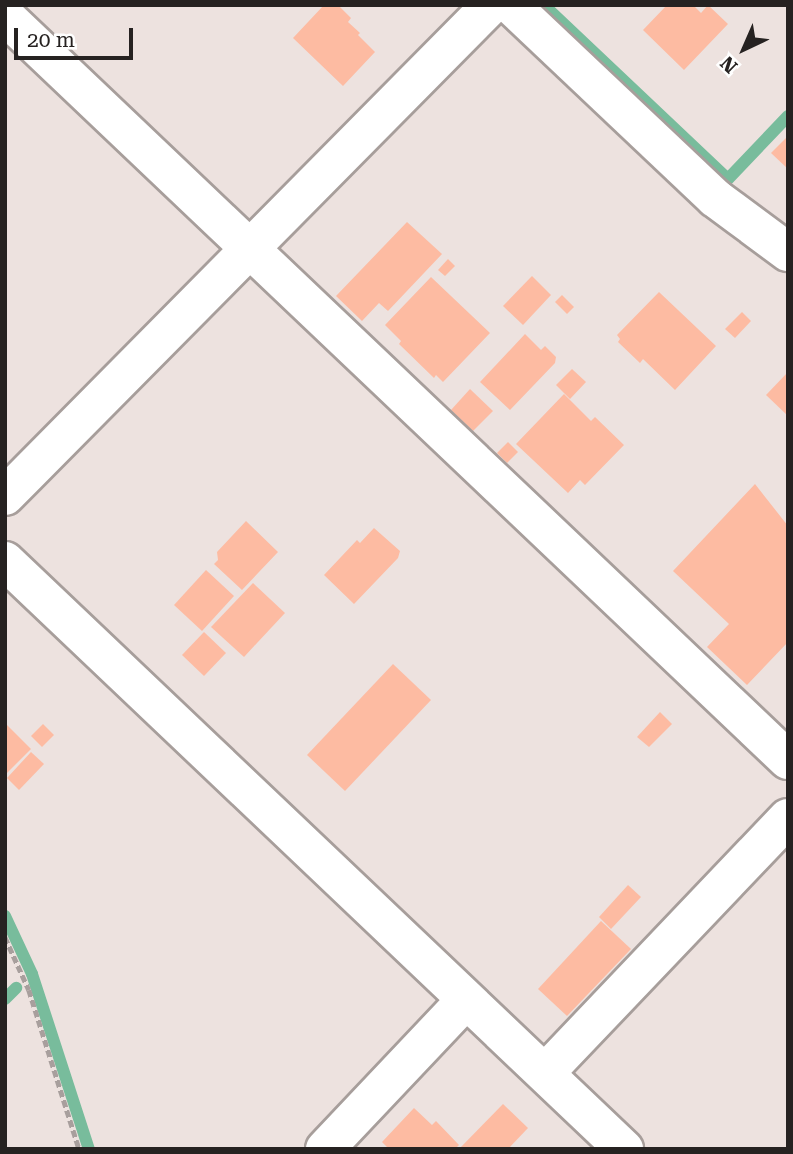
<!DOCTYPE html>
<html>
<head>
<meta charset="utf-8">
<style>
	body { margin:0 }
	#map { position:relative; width:793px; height:1154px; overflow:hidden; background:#ede2df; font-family:"Roboto Serif",serif }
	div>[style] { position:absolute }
	.stream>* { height:12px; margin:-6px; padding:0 6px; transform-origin:6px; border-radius:6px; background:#78bc9c }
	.building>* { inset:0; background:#fdbba2 }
	.path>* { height:4.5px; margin-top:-2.25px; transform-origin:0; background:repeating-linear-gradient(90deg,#a89f9d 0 7px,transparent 0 10.5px) }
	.roads { filter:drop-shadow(2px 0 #a79e9b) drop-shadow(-2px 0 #a79e9b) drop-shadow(0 2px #a79e9b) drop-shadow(0 -2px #a79e9b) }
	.minor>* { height:38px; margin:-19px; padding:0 19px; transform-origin:19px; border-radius:19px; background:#fff }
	span { translate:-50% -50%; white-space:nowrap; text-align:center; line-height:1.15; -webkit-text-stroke:5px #fff; paint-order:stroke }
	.frame { position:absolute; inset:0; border:7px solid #262221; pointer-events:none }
	.north { position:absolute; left:709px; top:14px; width:70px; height:70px; -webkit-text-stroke:5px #fff; paint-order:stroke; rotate:224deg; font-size:19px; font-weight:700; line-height:28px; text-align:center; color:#262221 }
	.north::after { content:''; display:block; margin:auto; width:24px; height:32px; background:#262221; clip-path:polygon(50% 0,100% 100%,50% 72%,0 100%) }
	.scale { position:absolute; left:14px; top:28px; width:119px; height:32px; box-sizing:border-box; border:4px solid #262221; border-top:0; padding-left:9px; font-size:21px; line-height:24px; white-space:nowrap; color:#262221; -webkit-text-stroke:5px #fff; paint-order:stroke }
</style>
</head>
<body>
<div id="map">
	<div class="stream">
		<i style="left:546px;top:7px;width:250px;rotate:43.4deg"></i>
		<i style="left:728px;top:179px;width:87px;rotate:-46.4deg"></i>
		<i style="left:5px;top:916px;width:64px;rotate:65deg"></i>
		<i style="left:32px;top:974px;width:184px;rotate:72deg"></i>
		<i style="left:5px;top:999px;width:16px;rotate:-45deg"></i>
	</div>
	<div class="building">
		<i style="clip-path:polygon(324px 5px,338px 5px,351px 18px,348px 22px,360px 33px,358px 35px,375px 52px,343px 86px,293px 38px)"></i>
		<i style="clip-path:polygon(667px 5px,693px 5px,701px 13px,708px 5px,728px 24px,684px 70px,643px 30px)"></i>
		<i style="clip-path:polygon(788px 136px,788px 169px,771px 153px)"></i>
		<i style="clip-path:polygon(407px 222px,442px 254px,388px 311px,379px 303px,362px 321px,336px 296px)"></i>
		<i style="clip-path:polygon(448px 259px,455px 266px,445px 276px,438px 270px)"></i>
		<i style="clip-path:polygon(532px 276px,551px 295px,523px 325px,503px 306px)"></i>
		<i style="clip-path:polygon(431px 277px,490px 333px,443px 382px,436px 375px,434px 378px,399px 344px,401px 341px,385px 325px)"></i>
		<i style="clip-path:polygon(659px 292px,716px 346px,675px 390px,643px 359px,640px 363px,618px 342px,620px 339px,617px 335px)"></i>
		<i style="clip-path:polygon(562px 295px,574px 307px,567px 314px,555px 302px)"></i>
		<i style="clip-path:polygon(742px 312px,751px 321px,735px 338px,725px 329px)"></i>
		<i style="clip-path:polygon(525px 334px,541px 350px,545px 346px,556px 357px,555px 363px,510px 410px,480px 382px)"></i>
		<i style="clip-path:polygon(572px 369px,586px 382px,570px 399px,556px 385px)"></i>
		<i style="clip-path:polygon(788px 372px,788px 416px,766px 395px)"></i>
		<i style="clip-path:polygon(470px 389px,493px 411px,473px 431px,451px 410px)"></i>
		<i style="clip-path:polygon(564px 394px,591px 421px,595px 417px,624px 445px,585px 485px,580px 480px,568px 493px,516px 444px)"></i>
		<i style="clip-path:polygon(508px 442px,518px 452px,507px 463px,497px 453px)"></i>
		<i style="clip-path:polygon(755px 484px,788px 526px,788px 642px,747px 685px,707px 647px,729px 624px,673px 571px)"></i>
		<i style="clip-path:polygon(246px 521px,278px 552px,242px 590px,214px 564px,218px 560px,217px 552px)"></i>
		<i style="clip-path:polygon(374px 528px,400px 551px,398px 558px,354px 604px,324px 575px,357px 540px,360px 543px)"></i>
		<i style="clip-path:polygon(206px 570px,234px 596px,202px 631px,174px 605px)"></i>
		<i style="clip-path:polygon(253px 583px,285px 613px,244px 657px,211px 627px)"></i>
		<i style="clip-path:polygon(204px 632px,226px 653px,204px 676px,182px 655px)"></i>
		<i style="clip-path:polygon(393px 664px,431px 700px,345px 791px,307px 755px)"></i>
		<i style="clip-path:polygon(660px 712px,672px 724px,649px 747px,637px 737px)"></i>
		<i style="clip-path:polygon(5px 723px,31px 749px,5px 775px)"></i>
		<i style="clip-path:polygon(43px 724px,54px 735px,42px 747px,31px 736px)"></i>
		<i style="clip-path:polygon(31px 752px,44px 764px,19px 790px,7px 778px)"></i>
		<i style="clip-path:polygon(628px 885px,641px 897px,611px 929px,599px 917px)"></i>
		<i style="clip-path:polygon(601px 921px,631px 949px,567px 1016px,538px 989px)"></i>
		<i style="clip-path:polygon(503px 1104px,528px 1128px,508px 1149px,459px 1149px)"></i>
		<i style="clip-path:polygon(414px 1108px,432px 1125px,436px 1121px,459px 1145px,455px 1149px,389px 1149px,382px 1142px)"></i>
	</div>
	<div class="path">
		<i style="left:5px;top:937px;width:58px;rotate:65.6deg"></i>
		<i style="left:29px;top:990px;width:167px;rotate:72.5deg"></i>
	</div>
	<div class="roads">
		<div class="minor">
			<i style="left:511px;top:5px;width:281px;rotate:43.4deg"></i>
			<i style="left:715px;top:198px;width:91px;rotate:36.5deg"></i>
			<i style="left:5px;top:16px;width:1080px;rotate:43.54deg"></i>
			<i style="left:5px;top:496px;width:691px;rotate:-45.29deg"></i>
			<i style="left:5px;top:561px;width:854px;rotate:43.53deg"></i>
			<i style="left:545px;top:1073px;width:352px;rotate:-46.4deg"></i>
			<i style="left:325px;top:1149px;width:205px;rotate:-46.6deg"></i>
		</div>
	</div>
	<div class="frame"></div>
	<div class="north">N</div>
	<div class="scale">20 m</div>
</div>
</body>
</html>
